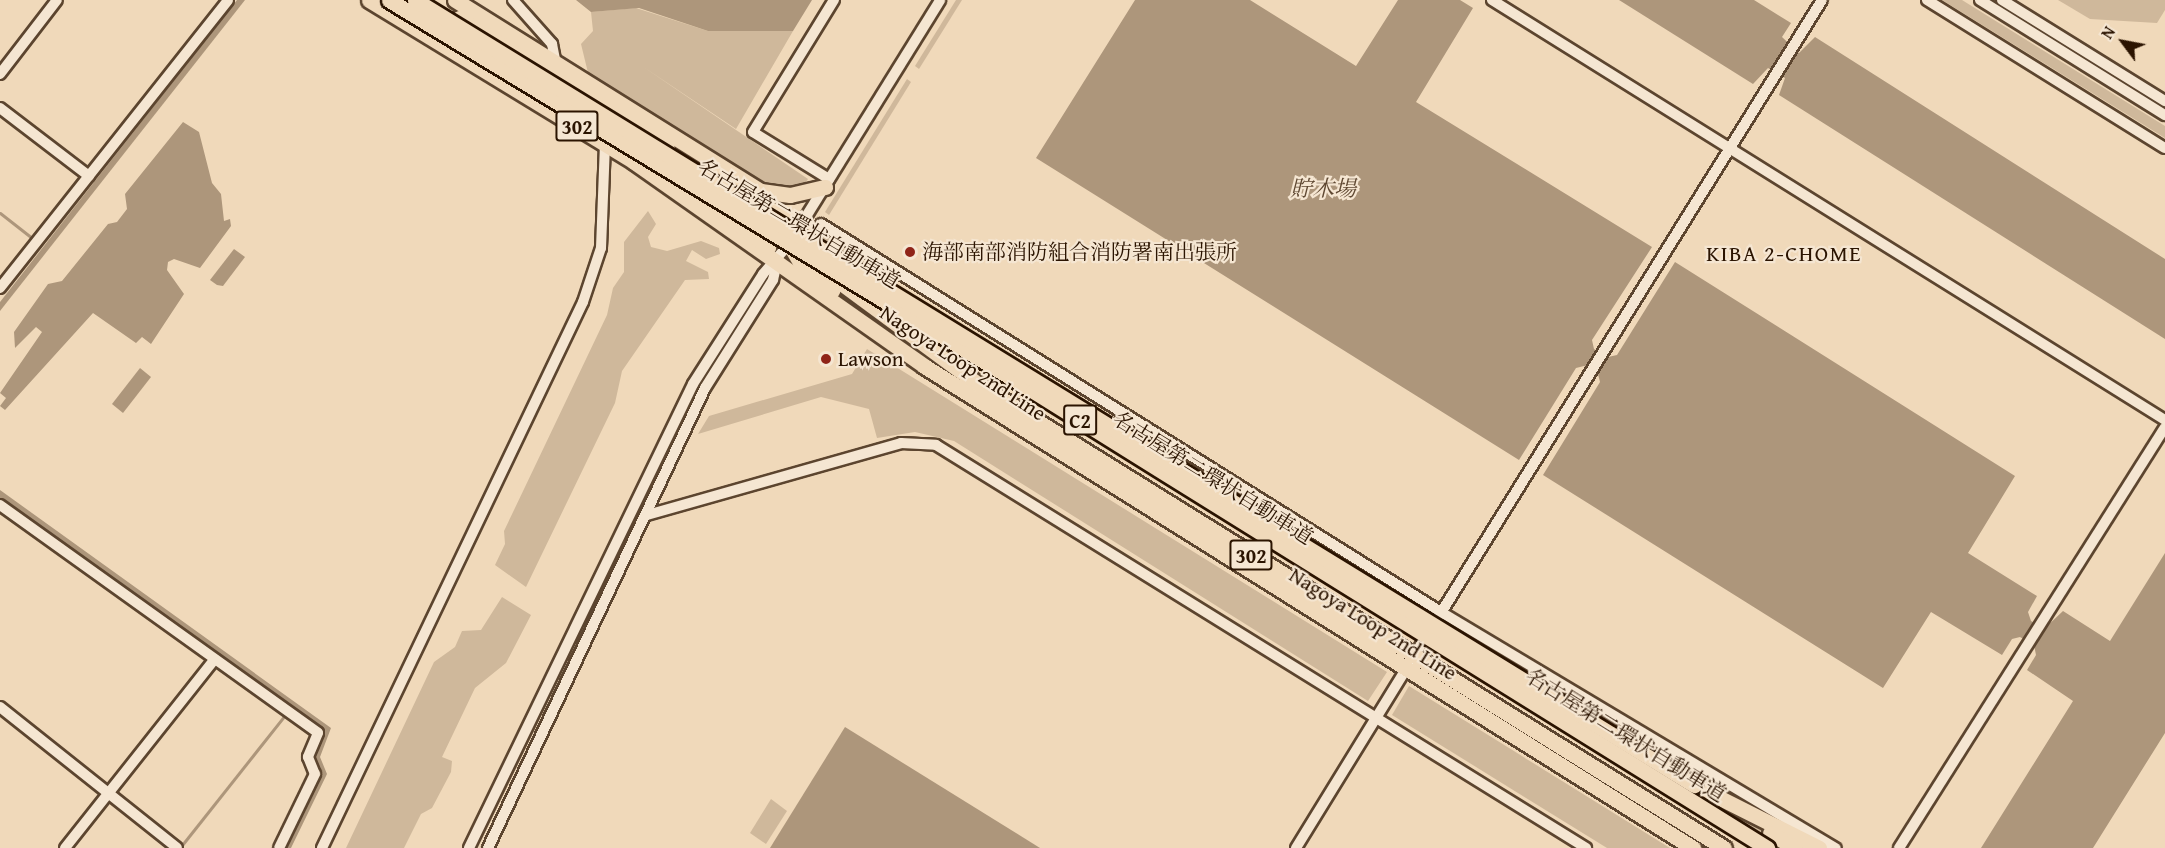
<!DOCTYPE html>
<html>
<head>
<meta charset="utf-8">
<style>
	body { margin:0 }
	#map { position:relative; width:2165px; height:848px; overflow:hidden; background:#f0d9ba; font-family:"Gentium Book Plus","Noto Serif JP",serif }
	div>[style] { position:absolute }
	.green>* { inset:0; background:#cfb89b }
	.water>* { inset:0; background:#ad967b }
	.stream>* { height:3px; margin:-1.5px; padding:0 1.5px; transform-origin:1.5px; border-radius:1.5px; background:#ad967b }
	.roads { filter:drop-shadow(2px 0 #5c452f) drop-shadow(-2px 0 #5c452f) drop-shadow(0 2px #5c452f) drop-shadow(0 -2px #5c452f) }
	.minor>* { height:10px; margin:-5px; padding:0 5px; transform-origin:5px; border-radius:5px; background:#f5e6d2 }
	.highway>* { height:15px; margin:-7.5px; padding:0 7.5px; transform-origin:7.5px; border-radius:7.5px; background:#f0d9ba }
	.bridges { filter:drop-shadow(2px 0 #2b1401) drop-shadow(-2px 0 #2b1401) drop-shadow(0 2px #2b1401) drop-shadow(0 -2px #2b1401) }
	.highway-bridge>* { height:15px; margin:-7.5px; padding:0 7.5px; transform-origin:7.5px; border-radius:7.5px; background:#f0d9ba }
	.dots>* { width:16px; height:16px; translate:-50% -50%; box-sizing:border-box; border:3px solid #f5e6d2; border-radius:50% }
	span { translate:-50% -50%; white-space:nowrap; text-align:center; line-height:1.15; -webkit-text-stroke:4.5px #f5e6d2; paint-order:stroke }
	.shield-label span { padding:2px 4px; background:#f5e6d2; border:2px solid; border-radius:4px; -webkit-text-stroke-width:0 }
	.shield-label { font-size:20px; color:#2b1401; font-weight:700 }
	.street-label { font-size:21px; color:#2b1401 }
	.poi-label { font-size:21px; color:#2b1401 }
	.left { translate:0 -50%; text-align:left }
	.water-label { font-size:22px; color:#5f4832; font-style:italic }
	.neighbourhood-label { font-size:22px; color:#2b1401; letter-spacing:1.5px }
	.north { position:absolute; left:2093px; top:12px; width:60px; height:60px; -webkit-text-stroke:4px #f5e6d2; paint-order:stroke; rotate:302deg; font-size:16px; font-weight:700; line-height:24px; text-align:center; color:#2b1401 }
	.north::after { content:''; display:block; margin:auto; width:21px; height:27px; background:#2b1401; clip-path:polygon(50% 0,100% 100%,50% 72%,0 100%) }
</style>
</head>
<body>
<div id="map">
	<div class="green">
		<i style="clip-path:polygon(956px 0,962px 0,919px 69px,915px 66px)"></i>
		<i style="clip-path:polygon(1942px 0,1962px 0,2165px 126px,2165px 138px)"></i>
		<i style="clip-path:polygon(2058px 0,2165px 0,2165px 10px,2157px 23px,2090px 19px)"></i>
		<i style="clip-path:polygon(636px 8px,708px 31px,793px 31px,736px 129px,642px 66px,808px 179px,803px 186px,769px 195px,590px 81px,581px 44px,593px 31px,591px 12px)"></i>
		<i style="clip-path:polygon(907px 79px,911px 82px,829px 215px,825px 212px)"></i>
		<i style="clip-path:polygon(648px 211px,656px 224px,648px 237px,651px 247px,667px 251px,701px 241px,719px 248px,720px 254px,706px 259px,692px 250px,686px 261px,708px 272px,709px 279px,685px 280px,622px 371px,615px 403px,526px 587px,495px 565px,505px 544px,504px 531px,607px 315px,613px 288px,624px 272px,624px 242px)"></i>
		<i style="clip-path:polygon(819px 232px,888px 276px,890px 286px,817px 239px)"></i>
		<i style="clip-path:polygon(867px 349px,1387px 672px,1368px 701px,954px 441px,915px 432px,877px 438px,869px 409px,821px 397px,698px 434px,709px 416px,852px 374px)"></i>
		<i style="clip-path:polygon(502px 597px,531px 615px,506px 663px,475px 688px,442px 757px,452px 761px,451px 772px,432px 808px,421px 814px,404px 848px,346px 848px,434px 662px,455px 647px,462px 631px,481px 630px)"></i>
		<i style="clip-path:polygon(1455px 626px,1580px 703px,1650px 737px,1823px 848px,1750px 848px,1432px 651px,1447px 628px)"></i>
		<i style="clip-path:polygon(1409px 686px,1670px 848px,1607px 848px,1392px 715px)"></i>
		<i style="clip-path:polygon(771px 799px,787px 811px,766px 844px,750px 833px)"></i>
	</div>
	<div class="water">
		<i style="clip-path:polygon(237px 0,245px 0,0 311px,0 302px)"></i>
		<i style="clip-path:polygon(576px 0,812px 0,793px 31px,708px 31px,639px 8px,591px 12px)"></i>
		<i style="clip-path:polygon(1135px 0,1250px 0,1356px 66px,1398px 0,1460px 0,1473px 8px,1416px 102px,1652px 247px,1592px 340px,1594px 349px,1608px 357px,1617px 355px,1675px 262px,2015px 476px,1968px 553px,2037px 596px,2028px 612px,2031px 621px,2044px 629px,2063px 611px,2110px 641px,2165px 553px,2165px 733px,2093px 848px,1981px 848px,2073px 701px,2027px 670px,2036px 655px,2034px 645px,2020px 637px,2012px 639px,2002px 655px,1931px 612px,1883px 688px,1543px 475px,1600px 382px,1598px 374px,1584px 366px,1576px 368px,1519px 460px,1036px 158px)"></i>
		<i style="clip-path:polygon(1619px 0,1754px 0,1791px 23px,1782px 37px,1799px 53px,1815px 37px,2165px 259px,2165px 339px,1779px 95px,1785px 78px,1768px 68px,1753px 84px)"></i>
		<i style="clip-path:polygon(183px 122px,199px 132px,212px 183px,221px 194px,224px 221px,230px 219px,231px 226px,200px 268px,174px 259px,168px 262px,167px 270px,184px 294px,151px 344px,142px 337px,136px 343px,93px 313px,5px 410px,0 406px,6px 398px,0 393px,42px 332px,36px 327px,15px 348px,14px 332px,48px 284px,62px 281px,108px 224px,117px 222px,127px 209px,125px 194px)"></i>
		<i style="clip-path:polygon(234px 249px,245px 257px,223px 286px,217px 285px,210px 280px)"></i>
		<i style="clip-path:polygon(140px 368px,151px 377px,123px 413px,112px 404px)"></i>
		<i style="clip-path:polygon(0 490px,331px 728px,320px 757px,327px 774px,291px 848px,283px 848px,320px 773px,313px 755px,323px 731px,0 498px)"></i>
		<i style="clip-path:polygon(845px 727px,1040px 848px,770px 848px)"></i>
	</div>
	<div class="stream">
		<i style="left:0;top:213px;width:41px;rotate:38deg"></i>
		<i style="left:182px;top:845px;width:167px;rotate:-51.6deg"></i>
	</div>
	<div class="roads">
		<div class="minor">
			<i style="left:513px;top:0;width:59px;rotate:48.4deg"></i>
			<i style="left:552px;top:44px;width:16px;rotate:79deg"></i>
			<i style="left:1492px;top:0;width:793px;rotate:31.97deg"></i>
			<i style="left:1927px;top:0;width:280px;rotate:31.9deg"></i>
			<i style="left:1980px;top:0;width:218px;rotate:31.9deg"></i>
			<i style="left:2002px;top:0;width:192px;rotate:31.8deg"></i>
			<i style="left:0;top:74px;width:93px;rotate:-52.4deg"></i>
			<i style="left:0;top:108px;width:112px;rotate:37.4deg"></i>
			<i style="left:829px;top:179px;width:89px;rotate:-148.3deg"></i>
			<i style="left:753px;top:132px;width:155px;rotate:-58.5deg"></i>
			<i style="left:821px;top:224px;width:731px;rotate:32.04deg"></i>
			<i style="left:1441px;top:612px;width:460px;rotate:30.9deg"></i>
			<i style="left:0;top:288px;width:367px;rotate:-51.6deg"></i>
			<i style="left:0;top:505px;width:391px;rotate:35.6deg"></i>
			<i style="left:318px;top:733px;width:26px;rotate:113deg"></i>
			<i style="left:308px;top:757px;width:18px;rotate:68deg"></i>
			<i style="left:315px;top:774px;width:82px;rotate:115.9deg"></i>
			<i style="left:647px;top:515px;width:264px;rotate:-15.8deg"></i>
			<i style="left:901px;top:443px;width:35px;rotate:3deg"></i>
			<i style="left:936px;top:445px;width:765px;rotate:31.8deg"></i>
			<i style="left:1439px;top:616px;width:725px;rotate:-58.13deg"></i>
			<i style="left:0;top:707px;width:226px;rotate:38.5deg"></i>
			<i style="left:65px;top:848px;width:241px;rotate:-51.6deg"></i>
			<i style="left:322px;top:848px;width:605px;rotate:-64.45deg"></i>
			<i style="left:583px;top:302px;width:57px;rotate:-71.6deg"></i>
			<i style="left:601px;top:248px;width:104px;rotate:-87.8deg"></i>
			<i style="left:469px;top:848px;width:515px;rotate:-64.23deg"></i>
			<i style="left:693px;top:384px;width:130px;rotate:-57.5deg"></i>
			<i style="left:763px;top:274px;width:40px;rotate:-49deg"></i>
			<i style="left:789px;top:244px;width:287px;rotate:-58.2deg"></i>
			<i style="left:488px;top:848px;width:509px;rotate:-64.74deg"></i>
			<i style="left:705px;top:388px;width:128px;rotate:-57.8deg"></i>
			<i style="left:773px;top:280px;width:17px;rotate:-77deg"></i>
			<i style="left:1296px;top:848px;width:254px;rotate:-58.4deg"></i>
			<i style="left:1899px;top:848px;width:497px;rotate:-57.7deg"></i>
		</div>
		<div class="highway">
			<i style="left:369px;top:0;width:311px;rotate:31.4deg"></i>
			<i style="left:634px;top:162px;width:355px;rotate:35.1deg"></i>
			<i style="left:924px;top:366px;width:908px;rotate:32.08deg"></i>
			<i style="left:455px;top:0;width:361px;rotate:32deg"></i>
			<i style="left:761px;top:191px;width:29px;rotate:8deg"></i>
			<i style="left:790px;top:195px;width:36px;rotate:-13deg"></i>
			<i style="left:459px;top:18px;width:245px;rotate:32deg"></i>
			<i style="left:709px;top:201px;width:75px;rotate:37.9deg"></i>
			<i style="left:789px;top:244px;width:21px;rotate:59deg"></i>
			<i style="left:800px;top:262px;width:43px;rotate:41.2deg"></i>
			<i style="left:826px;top:272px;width:190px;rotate:36.4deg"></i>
			<i style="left:979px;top:385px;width:877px;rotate:31.86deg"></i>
			<i style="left:1694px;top:785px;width:140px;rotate:26.7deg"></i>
			<i style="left:1770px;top:833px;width:29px;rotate:31deg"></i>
		</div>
	</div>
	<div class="bridges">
		<div class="highway-bridge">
			<i style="left:389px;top:0;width:753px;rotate:31.26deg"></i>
			<i style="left:1033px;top:391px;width:865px;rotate:31.91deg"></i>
			<i style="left:415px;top:0;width:1501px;rotate:31.54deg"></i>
		</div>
	</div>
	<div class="dots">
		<i style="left:910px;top:252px;background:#8f2418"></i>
		<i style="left:826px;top:359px;background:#8f2418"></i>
	</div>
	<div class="shield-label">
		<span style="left:577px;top:126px">302</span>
		<span style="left:1080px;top:420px">C2</span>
		<span style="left:1251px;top:555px">302</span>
	</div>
	<div class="street-label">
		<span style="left:799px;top:224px;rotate:31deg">名古屋第二環状自動車道</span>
		<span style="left:963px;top:363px;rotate:33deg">Nagoya Loop 2nd Line</span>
		<span style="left:1213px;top:478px;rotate:32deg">名古屋第二環状自動車道</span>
		<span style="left:1373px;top:624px;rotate:32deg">Nagoya Loop 2nd Line</span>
		<span style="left:1626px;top:735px;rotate:32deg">名古屋第二環状自動車道</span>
	</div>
	<div class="poi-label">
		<span class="left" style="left:922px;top:252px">海部南部消防組合消防署南出張所</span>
		<span class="left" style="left:838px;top:359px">Lawson</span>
	</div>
	<div class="water-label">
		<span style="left:1323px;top:189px">貯木場</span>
	</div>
	<div class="neighbourhood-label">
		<span style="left:1784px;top:254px">KIBA 2-CHOME</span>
	</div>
	<div class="north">N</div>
</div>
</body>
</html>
